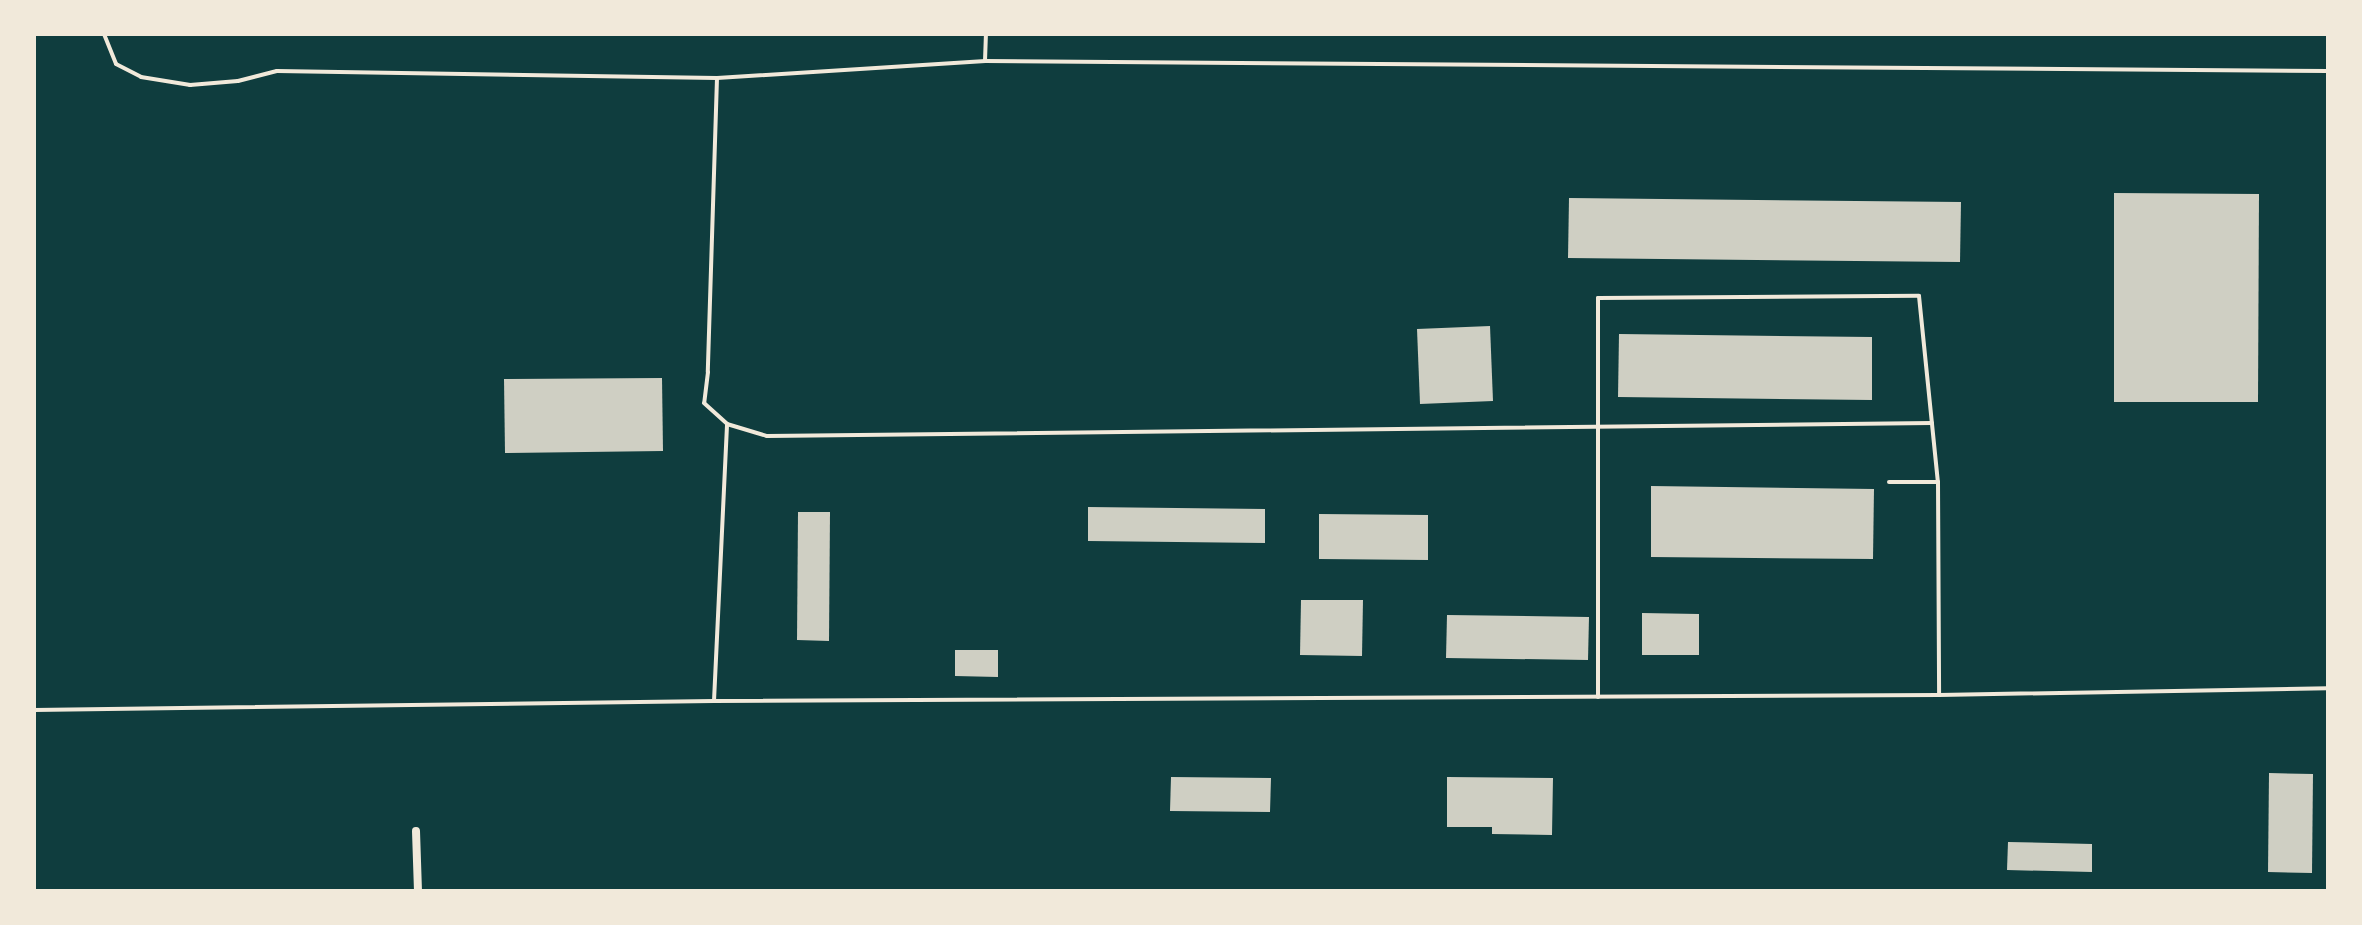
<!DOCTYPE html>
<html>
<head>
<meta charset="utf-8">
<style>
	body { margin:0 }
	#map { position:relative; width:2362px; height:925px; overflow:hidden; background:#0f3d3e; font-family:Inter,sans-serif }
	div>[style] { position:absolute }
	.building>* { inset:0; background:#cfcfc3 }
	.service>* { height:4px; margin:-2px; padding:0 2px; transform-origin:2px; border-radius:2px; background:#f1e9da }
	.minor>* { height:8px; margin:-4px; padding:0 4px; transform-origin:4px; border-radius:4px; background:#f1e9da }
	span { translate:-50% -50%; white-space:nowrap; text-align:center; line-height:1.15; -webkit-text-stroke:6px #f1e9da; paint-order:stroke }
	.frame { position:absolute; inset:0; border:36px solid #f1e9da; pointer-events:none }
</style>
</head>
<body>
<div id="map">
	<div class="building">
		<i style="clip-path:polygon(2114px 193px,2259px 194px,2258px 402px,2114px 402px)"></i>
		<i style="clip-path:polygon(1569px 198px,1961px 202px,1960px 262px,1568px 258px)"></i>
		<i style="clip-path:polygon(1490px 326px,1493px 401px,1420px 404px,1417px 329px)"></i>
		<i style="clip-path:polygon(1619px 334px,1872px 337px,1872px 400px,1618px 397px)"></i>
		<i style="clip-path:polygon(662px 378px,663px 451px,505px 453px,504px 379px)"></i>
		<i style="clip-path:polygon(1651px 486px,1874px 489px,1873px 559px,1651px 557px)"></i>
		<i style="clip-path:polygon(1088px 507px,1265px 509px,1265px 543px,1088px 541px)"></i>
		<i style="clip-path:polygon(798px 512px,830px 512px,829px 641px,797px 640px)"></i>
		<i style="clip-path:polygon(1319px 514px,1428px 515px,1428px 560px,1319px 559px)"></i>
		<i style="clip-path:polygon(1301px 600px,1363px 600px,1362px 656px,1300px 655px)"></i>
		<i style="clip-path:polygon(1642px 613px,1699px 614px,1699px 655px,1642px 655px)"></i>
		<i style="clip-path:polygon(1447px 615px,1589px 617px,1588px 660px,1446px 658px)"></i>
		<i style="clip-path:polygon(955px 650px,998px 650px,998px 677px,955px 676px)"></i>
		<i style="clip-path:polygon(2269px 773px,2313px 774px,2312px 873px,2268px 872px)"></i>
		<i style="clip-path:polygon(1171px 777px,1271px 778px,1270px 812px,1170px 811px)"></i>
		<i style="clip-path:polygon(1447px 777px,1553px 778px,1552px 835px,1492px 834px,1492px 827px,1447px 827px)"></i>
		<i style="clip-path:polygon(2008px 842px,2092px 844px,2092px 872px,2007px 870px)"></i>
	</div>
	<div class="service">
		<i style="left:104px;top:34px;width:32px;rotate:68deg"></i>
		<i style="left:116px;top:64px;width:28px;rotate:27deg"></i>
		<i style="left:141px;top:77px;width:50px;rotate:9.3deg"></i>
		<i style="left:190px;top:85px;width:48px;rotate:-4.8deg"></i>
		<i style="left:238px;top:81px;width:40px;rotate:-14.4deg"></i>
		<i style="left:277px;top:71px;width:440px;rotate:0.9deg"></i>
		<i style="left:717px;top:78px;width:269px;rotate:-3.6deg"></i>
		<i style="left:985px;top:61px;width:1343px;rotate:0.43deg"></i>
		<i style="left:985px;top:61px;width:27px;rotate:-88deg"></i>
		<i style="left:717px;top:78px;width:294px;rotate:91.8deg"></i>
		<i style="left:708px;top:372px;width:31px;rotate:97deg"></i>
		<i style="left:704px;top:403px;width:31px;rotate:42deg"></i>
		<i style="left:727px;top:424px;width:42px;rotate:16.7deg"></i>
		<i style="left:767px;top:436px;width:1165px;rotate:-0.64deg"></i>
		<i style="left:1889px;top:482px;width:49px"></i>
		<i style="left:1938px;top:482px;width:213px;rotate:89.7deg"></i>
		<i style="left:1598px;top:697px;width:399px;rotate:-90deg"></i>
		<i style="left:1598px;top:298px;width:321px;rotate:-0.4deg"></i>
		<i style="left:1919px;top:296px;width:187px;rotate:84.2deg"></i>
		<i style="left:714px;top:701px;width:277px;rotate:-87.3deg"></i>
		<i style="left:34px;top:710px;width:680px;rotate:-0.76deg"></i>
		<i style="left:714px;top:701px;width:1225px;rotate:-0.28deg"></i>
		<i style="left:1939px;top:695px;width:389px;rotate:-1deg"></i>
	</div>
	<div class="minor">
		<i style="left:416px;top:831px;width:60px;rotate:88.1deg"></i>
	</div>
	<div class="frame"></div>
</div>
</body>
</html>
